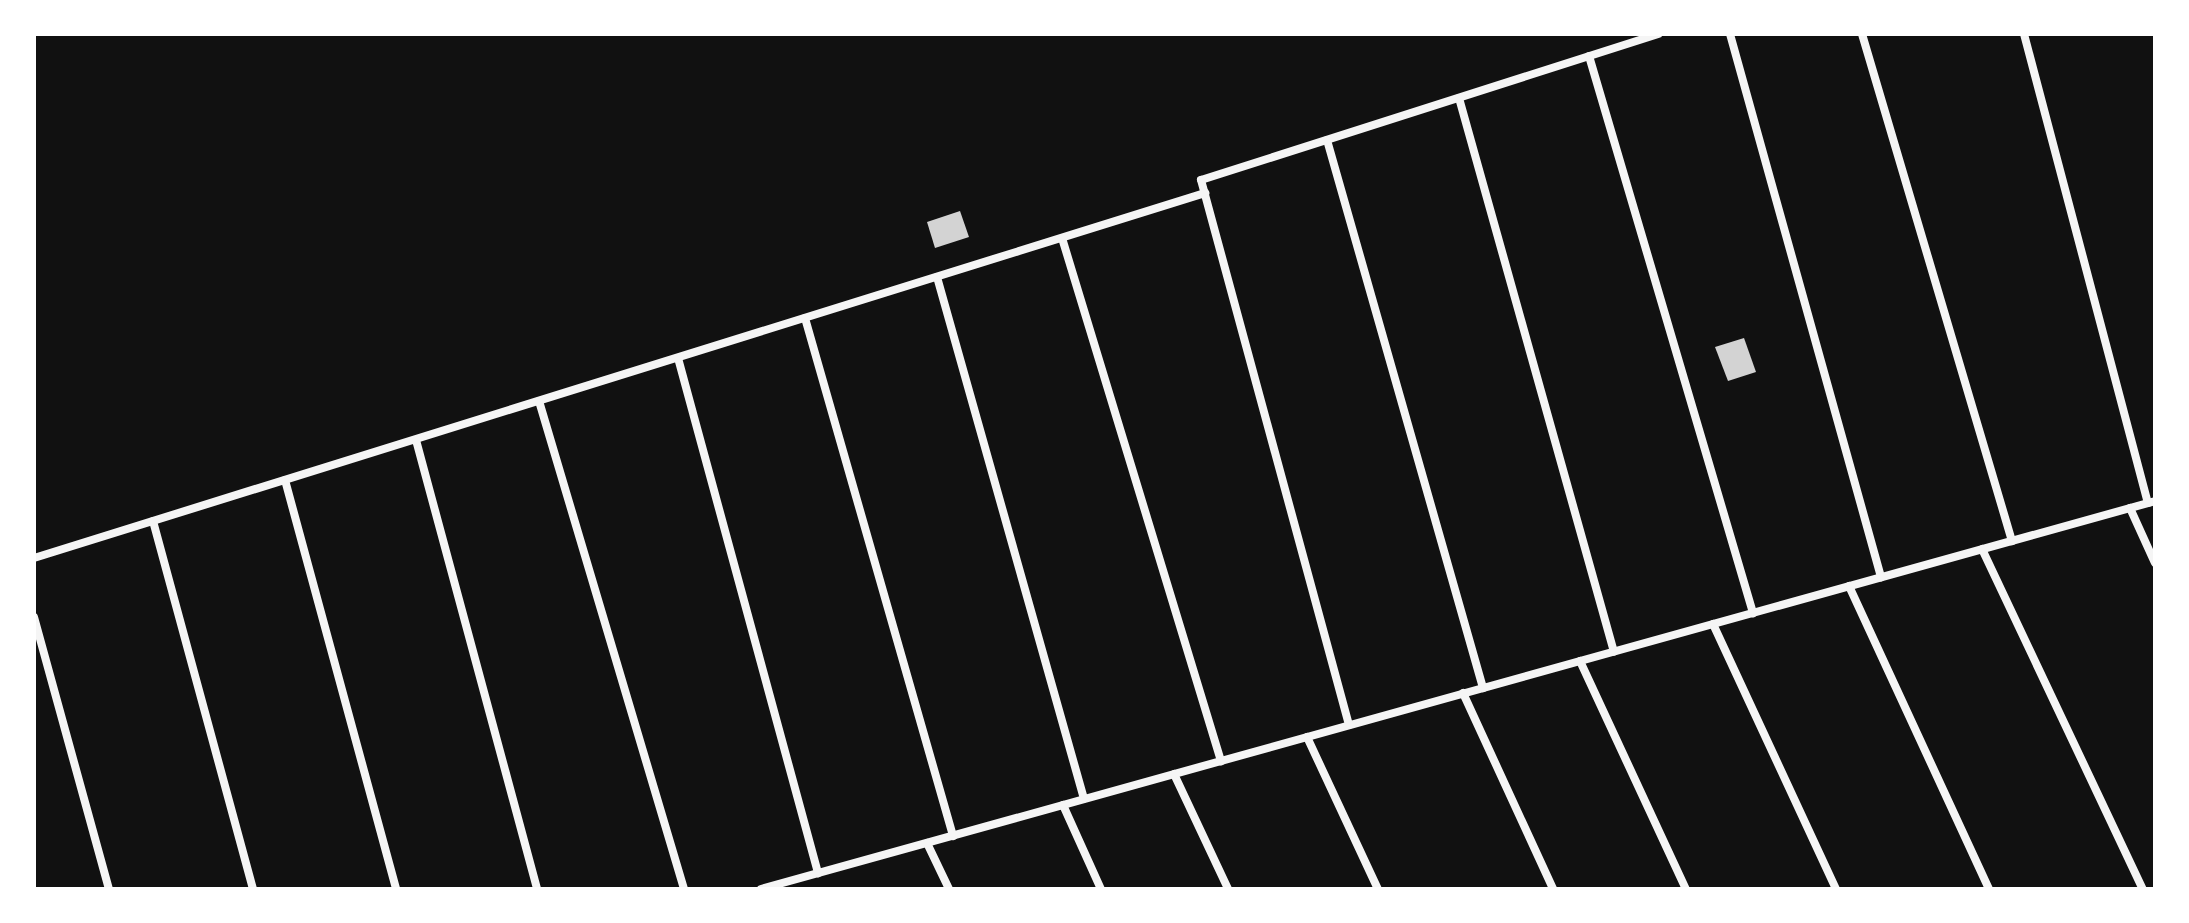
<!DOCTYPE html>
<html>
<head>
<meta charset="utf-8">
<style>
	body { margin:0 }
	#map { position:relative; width:2189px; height:923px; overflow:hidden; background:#111; font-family:Ubuntu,sans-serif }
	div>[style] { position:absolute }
	.building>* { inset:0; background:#d3d3d3 }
	.minor>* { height:8px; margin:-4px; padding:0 4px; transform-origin:4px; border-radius:4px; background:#f5f5f5 }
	span { translate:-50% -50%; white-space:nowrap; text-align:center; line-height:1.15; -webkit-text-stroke:6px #fff; paint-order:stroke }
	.frame { position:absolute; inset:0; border:36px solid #fff; pointer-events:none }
</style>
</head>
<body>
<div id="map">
	<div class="building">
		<i style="clip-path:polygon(960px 211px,969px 237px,935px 248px,927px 222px)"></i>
		<i style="clip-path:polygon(1744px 338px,1756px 372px,1728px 381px,1715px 347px)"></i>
	</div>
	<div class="minor">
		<i style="left:1730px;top:34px;width:564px;rotate:74.46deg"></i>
		<i style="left:1862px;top:34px;width:529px;rotate:73.52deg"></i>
		<i style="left:2024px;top:34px;width:485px;rotate:75.2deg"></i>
		<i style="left:1589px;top:56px;width:581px;rotate:73.59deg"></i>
		<i style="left:1459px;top:98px;width:575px;rotate:74.37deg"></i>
		<i style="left:1327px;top:140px;width:570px;rotate:74.11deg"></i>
		<i style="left:1062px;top:238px;width:547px;rotate:73.09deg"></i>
		<i style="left:937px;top:277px;width:542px;rotate:74.27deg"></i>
		<i style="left:805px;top:318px;width:539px;rotate:74.05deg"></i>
		<i style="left:678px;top:358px;width:534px;rotate:74.79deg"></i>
		<i style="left:539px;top:401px;width:509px;rotate:73.45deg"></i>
		<i style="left:416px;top:440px;width:465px;rotate:74.9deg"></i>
		<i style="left:285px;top:480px;width:424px;rotate:74.8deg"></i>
		<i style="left:2130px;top:508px;width:60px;rotate:65.6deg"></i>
		<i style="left:153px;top:521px;width:381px;rotate:74.8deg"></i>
		<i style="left:1982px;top:549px;width:376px;rotate:64.7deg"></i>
		<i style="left:34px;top:558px;width:1227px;rotate:-17.31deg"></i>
		<i style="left:1849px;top:586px;width:334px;rotate:65.2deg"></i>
		<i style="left:34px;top:617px;width:282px;rotate:74.6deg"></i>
		<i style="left:1713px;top:624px;width:292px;rotate:65.1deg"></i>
		<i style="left:1580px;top:661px;width:251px;rotate:65.1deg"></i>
		<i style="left:1463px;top:693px;width:216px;rotate:65.3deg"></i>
		<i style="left:1349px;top:725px;width:565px;rotate:-105.19deg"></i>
		<i style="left:1201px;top:180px;width:480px;rotate:-17.7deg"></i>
		<i style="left:1307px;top:737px;width:168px;rotate:65deg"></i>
		<i style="left:1174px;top:774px;width:127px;rotate:64.8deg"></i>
		<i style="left:1063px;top:805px;width:92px;rotate:65.7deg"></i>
		<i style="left:927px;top:843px;width:51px;rotate:64.4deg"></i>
		<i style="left:761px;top:889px;width:1447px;rotate:-15.55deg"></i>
	</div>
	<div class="frame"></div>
</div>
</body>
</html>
